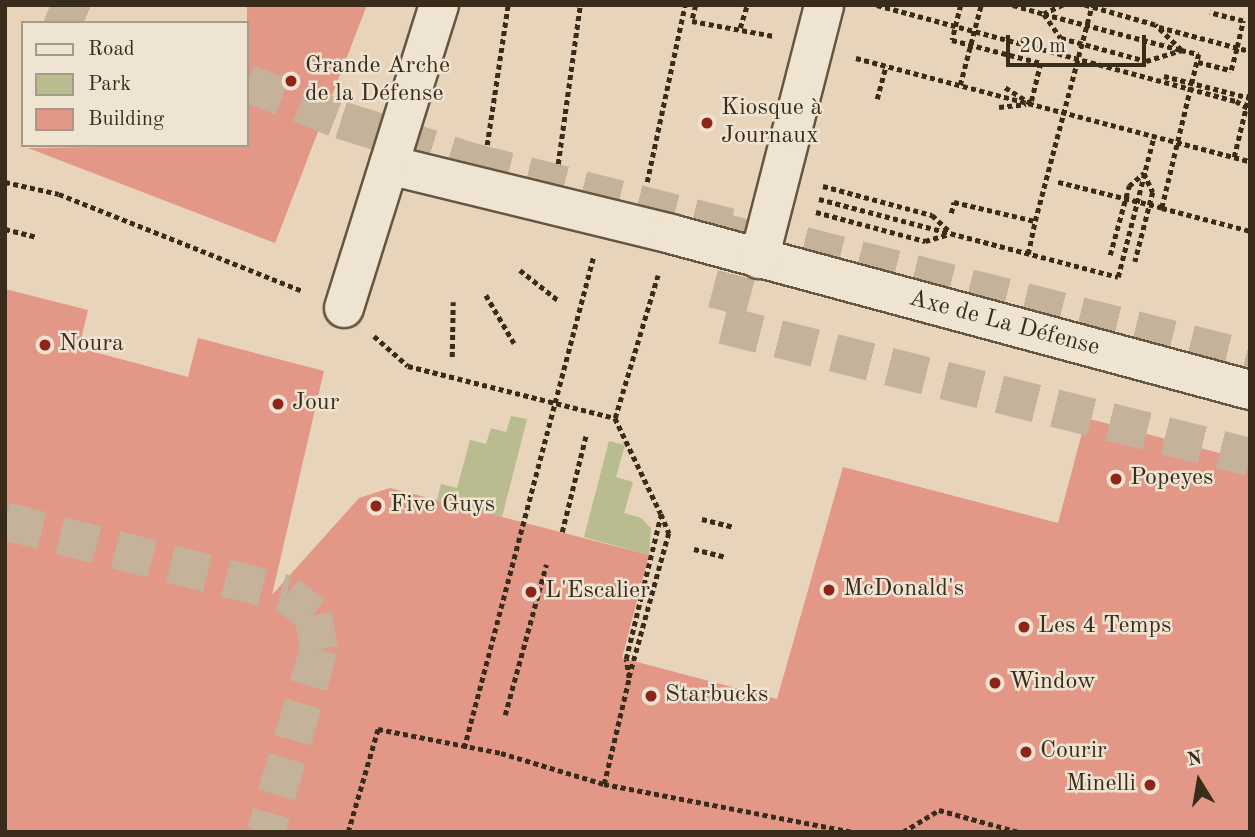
<!DOCTYPE html>
<html>
<head>
<meta charset="utf-8">
<style>
	body { margin:0 }
	#map { position:relative; width:1255px; height:837px; overflow:hidden; background:#e7d4ba; font-family:"Old Standard TT",serif }
	div>[style] { position:absolute }
	.green>* { inset:0; background:#b8bc8e }
	.building>* { inset:0; background:#e29787 }
	.minor-tunnel>* { height:38px; margin-top:-19px; transform-origin:0; background:repeating-linear-gradient(90deg,#c4b29a 0 38px,transparent 0 57px) }
	.highway-tunnel>* { height:38px; margin-top:-19px; transform-origin:0; background:repeating-linear-gradient(90deg,#c4b29a 0 38px,transparent 0 57px) }
	.path>* { height:4.5px; margin-top:-2.25px; transform-origin:0; background:repeating-linear-gradient(90deg,#3a2c1a 0 5px,transparent 0 8.5px) }
	.roads { filter:drop-shadow(2px 0 #655642) drop-shadow(-2px 0 #655642) drop-shadow(0 2px #655642) drop-shadow(0 -2px #655642) }
	.minor>* { height:38px; margin:-19px; padding:0 19px; transform-origin:19px; border-radius:19px; background:#efe3d2 }
	.dots>* { width:19px; height:19px; translate:-50% -50%; box-sizing:border-box; border:4px solid #efe3d2; border-radius:50% }
	span { translate:-50% -50%; white-space:nowrap; text-align:center; line-height:1.15; -webkit-text-stroke:5px #efe3d2; paint-order:stroke }
	.poi-label { font-size:24px; color:#3a2c1a }
	.left { translate:0 -50%; text-align:left }
	.right { translate:-100% -50%; text-align:right }
	.street-label { font-size:24px; color:#3a2c1a }
	.frame { position:absolute; inset:0; border:7px solid #3a2c1a; pointer-events:none }
	.legend { position:absolute; left:21px; top:21px; width:228px; height:126px; box-sizing:border-box; background:#efe3d2; border:2px solid #a79a88; margin:0; padding:9px 12px; list-style:none; font-size:21px; color:#3a2c1a }
	.legend li { display:flex; align-items:center; gap:14px; height:35px }
	.legend b { width:35px; border:2px solid #a79a88 }
	.north { position:absolute; left:1164px; top:746px; width:70px; height:70px; -webkit-text-stroke:5px #efe3d2; paint-order:stroke; rotate:349deg; font-size:19px; font-weight:700; line-height:28px; text-align:center; color:#3a2c1a }
	.north::after { content:''; display:block; margin:auto; width:24px; height:32px; background:#3a2c1a; clip-path:polygon(50% 0,100% 100%,50% 72%,0 100%) }
	.scale { position:absolute; left:1006px; top:35px; width:140px; height:32px; box-sizing:border-box; border:4px solid #3a2c1a; border-top:0; padding-left:9px; font-size:21px; line-height:24px; white-space:nowrap; color:#3a2c1a; -webkit-text-stroke:5px #efe3d2; paint-order:stroke }
</style>
</head>
<body>
<div id="map">
	<div class="green">
		<i style="clip-path:polygon(511px 416px,527px 419px,502px 517px,437px 500px,441px 484px,457px 488px,470px 440px,486px 444px,491px 428px,506px 432px)"></i>
		<i style="clip-path:polygon(609px 441px,625px 445px,616px 477px,633px 482px,624px 513px,641px 518px,651px 528px,649px 555px,584px 537px)"></i>
	</div>
	<div class="building">
		<i style="clip-path:polygon(247px 5px,367px 5px,275px 243px,28px 148px,247px 145px)"></i>
		<i style="clip-path:polygon(5px 289px,88px 310px,79px 348px,188px 377px,198px 338px,324px 371px,272px 595px,359px 498px,390px 488px,649px 555px,622px 658px,777px 699px,843px 467px,1058px 523px,1086px 418px,1250px 461px,1250px 832px,5px 832px)"></i>
	</div>
	<div class="minor-tunnel">
		<i style="left:751px;top:220px;width:109px;rotate:104.9deg"></i>
		<i style="left:723px;top:325px;width:543px;rotate:14.06deg"></i>
		<i style="left:5px;top:521px;width:291px;rotate:14.5deg"></i>
		<i style="left:287px;top:594px;width:33px;rotate:39deg"></i>
		<i style="left:313px;top:615px;width:35px;rotate:80deg"></i>
		<i style="left:319px;top:649px;width:191px;rotate:106.2deg"></i>
	</div>
	<div class="highway-tunnel">
		<i style="left:50px;top:5px;width:48px;rotate:21.8deg"></i>
		<i style="left:247px;top:83px;width:101px;rotate:21.5deg"></i>
		<i style="left:341px;top:120px;width:138px;rotate:17.8deg"></i>
		<i style="left:472px;top:162px;width:803px;rotate:14.21deg"></i>
	</div>
	<div class="path">
		<i style="left:696px;top:5px;width:16px;rotate:104deg"></i>
		<i style="left:692px;top:21px;width:83px;rotate:10.4deg"></i>
		<i style="left:877px;top:5px;width:372px;rotate:15deg"></i>
		<i style="left:1236px;top:101px;width:16px;rotate:30deg"></i>
		<i style="left:961px;top:5px;width:36px;rotate:104deg"></i>
		<i style="left:952px;top:40px;width:92px;rotate:14.5deg"></i>
		<i style="left:1041px;top:63px;width:42px;rotate:103.7deg"></i>
		<i style="left:1031px;top:104px;width:32px;rotate:-148deg"></i>
		<i style="left:1013px;top:5px;width:32px;rotate:16deg"></i>
		<i style="left:1044px;top:14px;width:29px;rotate:55deg"></i>
		<i style="left:1061px;top:38px;width:88px;rotate:15.1deg"></i>
		<i style="left:1146px;top:61px;width:37px;rotate:-17deg"></i>
		<i style="left:1181px;top:50px;width:18px;rotate:13deg"></i>
		<i style="left:1199px;top:54px;width:158px;rotate:103.5deg"></i>
		<i style="left:1162px;top:208px;width:108px;rotate:-166.1deg"></i>
		<i style="left:1063px;top:5px;width:21px;rotate:155deg"></i>
		<i style="left:1044px;top:14px;width:142px;rotate:14.7deg"></i>
		<i style="left:1181px;top:50px;width:36px;rotate:-136deg"></i>
		<i style="left:1155px;top:25px;width:73px;rotate:-164.1deg"></i>
		<i style="left:1159px;top:27px;width:94px;rotate:14.8deg"></i>
		<i style="left:740px;top:28px;width:24px;rotate:-73deg"></i>
		<i style="left:856px;top:58px;width:407px;rotate:14.7deg"></i>
		<i style="left:1198px;top:62px;width:34px;rotate:14deg"></i>
		<i style="left:1231px;top:70px;width:24px;rotate:-75deg"></i>
		<i style="left:1237px;top:47px;width:27px;rotate:-77deg"></i>
		<i style="left:1243px;top:21px;width:34px;rotate:-166deg"></i>
		<i style="left:1164px;top:76px;width:89px;rotate:14.3deg"></i>
		<i style="left:960px;top:85px;width:83px;rotate:-75.3deg"></i>
		<i style="left:877px;top:99px;width:34px;rotate:-75deg"></i>
		<i style="left:999px;top:107px;width:27px;rotate:-6deg"></i>
		<i style="left:487px;top:145px;width:142px;rotate:-81.5deg"></i>
		<i style="left:1234px;top:157px;width:68px;rotate:-76.4deg"></i>
		<i style="left:558px;top:164px;width:161px;rotate:-82.1deg"></i>
		<i style="left:5px;top:182px;width:55px;rotate:12.5deg"></i>
		<i style="left:59px;top:194px;width:263px;rotate:21.7deg"></i>
		<i style="left:647px;top:182px;width:181px;rotate:-77.9deg"></i>
		<i style="left:823px;top:186px;width:113px;rotate:14.9deg"></i>
		<i style="left:932px;top:215px;width:25px;rotate:43deg"></i>
		<i style="left:819px;top:199px;width:309px;rotate:14.6deg"></i>
		<i style="left:1118px;top:277px;width:146px;rotate:-75.7deg"></i>
		<i style="left:1162px;top:208px;width:91px;rotate:14.6deg"></i>
		<i style="left:816px;top:212px;width:113px;rotate:14.9deg"></i>
		<i style="left:925px;top:241px;width:25px;rotate:-16deg"></i>
		<i style="left:951px;top:213px;width:11px;rotate:-75deg"></i>
		<i style="left:954px;top:202px;width:83px;rotate:13.2deg"></i>
		<i style="left:1035px;top:221px;width:223px;rotate:-75.2deg"></i>
		<i style="left:5px;top:229px;width:33px;rotate:14deg"></i>
		<i style="left:1028px;top:254px;width:34px;rotate:-78deg"></i>
		<i style="left:1110px;top:255px;width:72px;rotate:-74.6deg"></i>
		<i style="left:1129px;top:186px;width:20px;rotate:-41deg"></i>
		<i style="left:1144px;top:173px;width:21px;rotate:65deg"></i>
		<i style="left:1153px;top:192px;width:72px;rotate:104.4deg"></i>
		<i style="left:520px;top:270px;width:50px;rotate:38.5deg"></i>
		<i style="left:486px;top:295px;width:56px;rotate:59.7deg"></i>
		<i style="left:374px;top:336px;width:45px;rotate:41.4deg"></i>
		<i style="left:408px;top:366px;width:213px;rotate:14.1deg"></i>
		<i style="left:615px;top:418px;width:149px;rotate:-73.3deg"></i>
		<i style="left:452px;top:357px;width:55px;rotate:-89deg"></i>
		<i style="left:615px;top:418px;width:106px;rotate:64.4deg"></i>
		<i style="left:661px;top:514px;width:21px;rotate:67deg"></i>
		<i style="left:669px;top:533px;width:150px;rotate:105.4deg"></i>
		<i style="left:629px;top:678px;width:19px;rotate:-99deg"></i>
		<i style="left:626px;top:659px;width:149px;rotate:-76.4deg"></i>
		<i style="left:702px;top:519px;width:33px;rotate:14deg"></i>
		<i style="left:562px;top:532px;width:100px;rotate:-76.1deg"></i>
		<i style="left:694px;top:549px;width:33px;rotate:14deg"></i>
		<i style="left:505px;top:715px;width:156px;rotate:-74.7deg"></i>
		<i style="left:464px;top:748px;width:507px;rotate:-75.25deg"></i>
		<i style="left:604px;top:784px;width:109px;rotate:-76.7deg"></i>
		<i style="left:348px;top:832px;width:107px;rotate:-73.8deg"></i>
		<i style="left:378px;top:729px;width:125px;rotate:11deg"></i>
		<i style="left:501px;top:753px;width:108px;rotate:16.8deg"></i>
		<i style="left:604px;top:784px;width:255px;rotate:10.9deg"></i>
		<i style="left:903px;top:832px;width:42px;rotate:-31.4deg"></i>
		<i style="left:939px;top:810px;width:83px;rotate:15.4deg"></i>
	</div>
	<div class="roads">
		<div class="minor">
			<i style="left:389px;top:165px;width:290px;rotate:13.7deg"></i>
			<i style="left:671px;top:234px;width:600px;rotate:15.08deg"></i>
			<i style="left:759px;top:259px;width:262px;rotate:-75.6deg"></i>
			<i style="left:344px;top:308px;width:318px;rotate:-72.6deg"></i>
		</div>
	</div>
	<div class="dots">
		<i style="left:291px;top:81px;background:#8f2418"></i>
		<i style="left:707px;top:123px;background:#8f2418"></i>
		<i style="left:45px;top:345px;background:#8f2418"></i>
		<i style="left:278px;top:404px;background:#8f2418"></i>
		<i style="left:1116px;top:479px;background:#8f2418"></i>
		<i style="left:376px;top:506px;background:#8f2418"></i>
		<i style="left:829px;top:590px;background:#8f2418"></i>
		<i style="left:531px;top:592px;background:#8f2418"></i>
		<i style="left:1024px;top:627px;background:#8f2418"></i>
		<i style="left:995px;top:683px;background:#8f2418"></i>
		<i style="left:651px;top:696px;background:#8f2418"></i>
		<i style="left:1026px;top:752px;background:#8f2418"></i>
		<i style="left:1150px;top:785px;background:#8f2418"></i>
	</div>
	<div class="poi-label">
		<span class="left" style="left:305px;top:81px">Grande Arche<br>de la Défense</span>
		<span class="left" style="left:721px;top:123px">Kiosque à<br>Journaux</span>
		<span class="left" style="left:59px;top:345px">Noura</span>
		<span class="left" style="left:292px;top:404px">Jour</span>
		<span class="left" style="left:1130px;top:479px">Popeyes</span>
		<span class="left" style="left:390px;top:506px">Five Guys</span>
		<span class="left" style="left:843px;top:590px">McDonald's</span>
		<span class="left" style="left:545px;top:592px">L'Escalier</span>
		<span class="left" style="left:1038px;top:627px">Les 4 Temps</span>
		<span class="left" style="left:1009px;top:683px">Window</span>
		<span class="left" style="left:665px;top:696px">Starbucks</span>
		<span class="left" style="left:1040px;top:752px">Courir</span>
		<span class="right" style="left:1136px;top:785px">Minelli</span>
	</div>
	<div class="street-label">
		<span style="left:1004px;top:324px;rotate:15deg">Axe de La Défense</span>
	</div>
	<div class="frame"></div>
	<ul class="legend">
	<li><b style="height:9px;background:#efe3d2"></b>Road</li>
	<li><b style="height:19px;background:#b8bc8e"></b>Park</li>
	<li><b style="height:19px;background:#e29787"></b>Building</li>
	</ul>
	<div class="north">N</div>
	<div class="scale">20 m</div>
</div>
</body>
</html>
